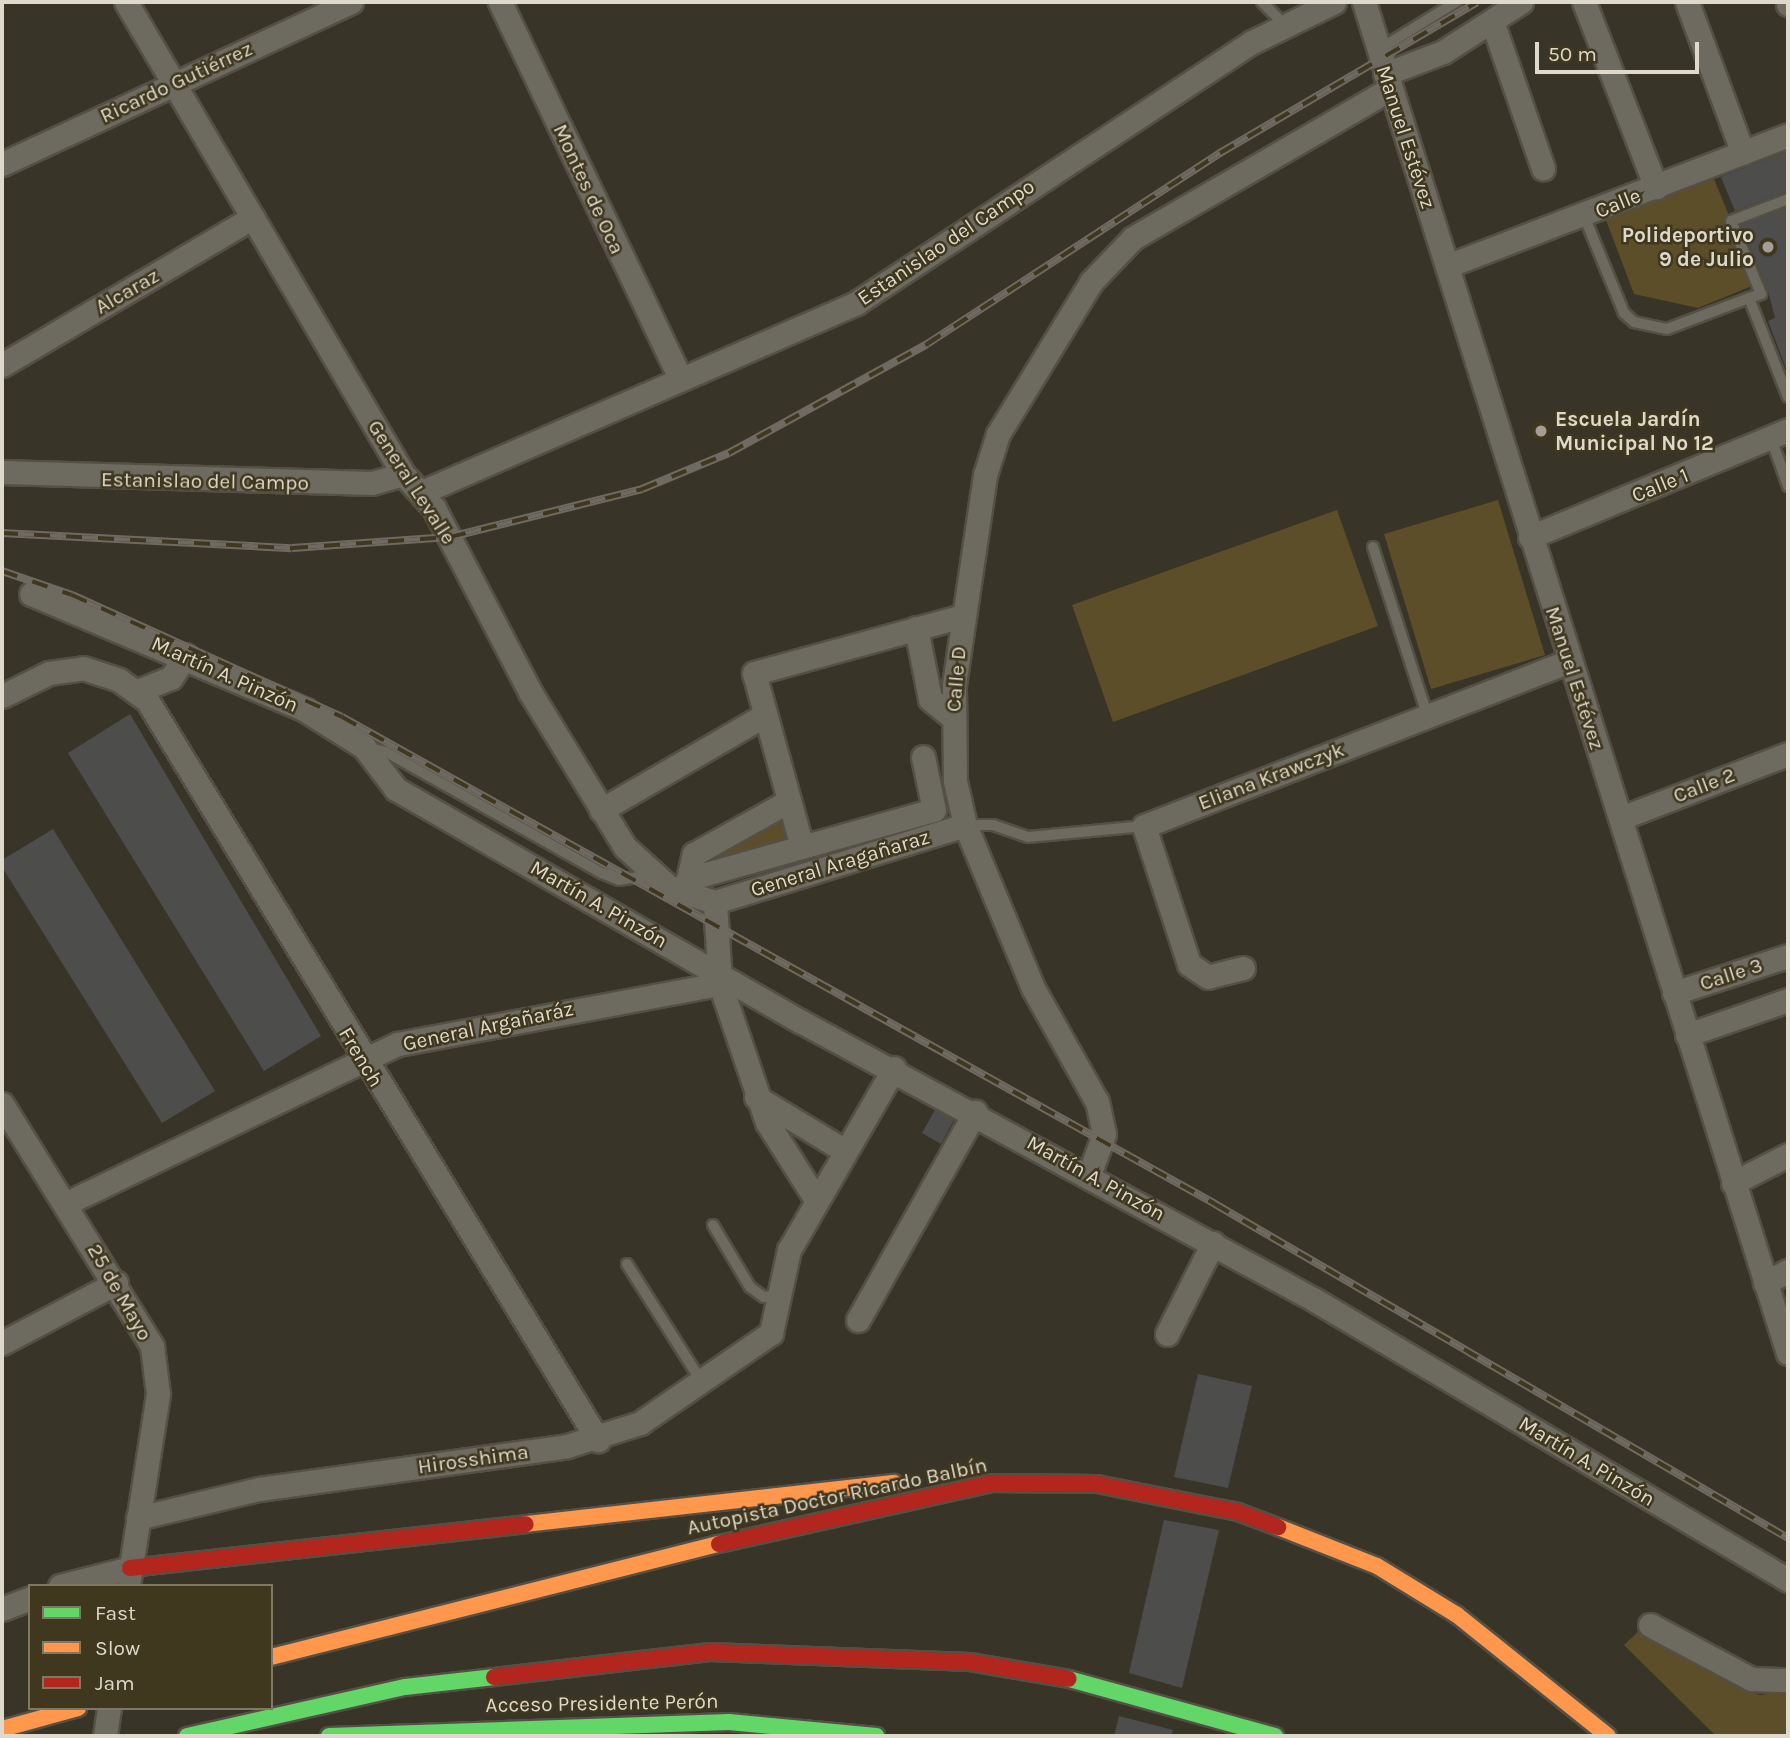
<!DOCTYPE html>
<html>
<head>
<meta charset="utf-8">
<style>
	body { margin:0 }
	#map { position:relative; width:1790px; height:1738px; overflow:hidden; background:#383427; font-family:Karla,sans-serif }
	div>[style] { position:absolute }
	.green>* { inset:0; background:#5c4e28 }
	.building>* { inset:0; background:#4d4e4c }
	.roads { filter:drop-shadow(2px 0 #545045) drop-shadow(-2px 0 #545045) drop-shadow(0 2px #545045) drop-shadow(0 -2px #545045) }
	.lane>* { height:10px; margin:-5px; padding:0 5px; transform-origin:5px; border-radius:5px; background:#6d6a5f }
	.street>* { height:23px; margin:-11.5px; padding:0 11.5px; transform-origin:11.5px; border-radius:11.5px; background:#6d6a5f }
	.fast>* { height:16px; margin:-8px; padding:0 8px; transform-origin:8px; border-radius:8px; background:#63d668 }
	.slow>* { height:16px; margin:-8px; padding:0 8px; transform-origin:8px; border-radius:8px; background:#ff974d }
	.jam>* { height:16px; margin:-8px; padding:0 8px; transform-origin:8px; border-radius:8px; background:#b3261e }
	.rail>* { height:8px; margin-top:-4px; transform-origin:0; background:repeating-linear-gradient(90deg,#40371f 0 16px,#6e6a61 0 32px); box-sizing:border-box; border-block:2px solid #6e6a61 }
	.dots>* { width:19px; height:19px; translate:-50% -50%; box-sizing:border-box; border:4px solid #40371f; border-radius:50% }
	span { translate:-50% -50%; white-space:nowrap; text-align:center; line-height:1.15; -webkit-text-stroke:5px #40371f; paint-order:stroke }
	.street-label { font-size:21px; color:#ded9cb }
	.poi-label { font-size:21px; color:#ded9cb; font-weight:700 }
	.right { translate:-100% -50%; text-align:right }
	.left { translate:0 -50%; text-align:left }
	.frame { position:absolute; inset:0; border:4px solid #ded9cb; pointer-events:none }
	.legend { position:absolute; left:28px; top:1584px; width:245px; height:126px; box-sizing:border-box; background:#40371f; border:2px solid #7f7864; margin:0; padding:9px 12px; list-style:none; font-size:21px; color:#ded9cb }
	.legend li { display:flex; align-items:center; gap:14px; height:35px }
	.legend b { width:35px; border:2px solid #7f7864 }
	.scale { position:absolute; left:1535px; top:42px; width:164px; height:32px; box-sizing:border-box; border:4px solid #ded9cb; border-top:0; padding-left:9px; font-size:21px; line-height:24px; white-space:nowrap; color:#ded9cb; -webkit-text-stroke:5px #40371f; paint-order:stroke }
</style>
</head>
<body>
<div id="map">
	<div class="green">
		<i style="clip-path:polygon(1714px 179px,1757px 284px,1698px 308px,1634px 294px,1606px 220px)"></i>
		<i style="clip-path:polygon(1498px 500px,1545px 655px,1431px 689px,1384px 534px)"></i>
		<i style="clip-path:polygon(1337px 510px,1378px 626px,1113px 722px,1072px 605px)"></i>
		<i style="clip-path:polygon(785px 815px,794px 843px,699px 868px,704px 856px)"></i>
		<i style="clip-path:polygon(1638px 1632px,1742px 1690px,1760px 1695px,1788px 1691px,1788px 1736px,1716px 1736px,1624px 1645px)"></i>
	</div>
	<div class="building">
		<i style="clip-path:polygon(1788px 151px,1788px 191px,1735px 211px,1721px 177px)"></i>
		<i style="clip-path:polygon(1788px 207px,1788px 370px,1787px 371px,1768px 321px,1775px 318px,1768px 291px,1741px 225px)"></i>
		<i style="clip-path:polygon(130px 714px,321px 1036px,264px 1071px,68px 753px)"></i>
		<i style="clip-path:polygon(53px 829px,215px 1091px,162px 1123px,2px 867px,2px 860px)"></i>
		<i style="clip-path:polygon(935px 1110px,954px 1120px,941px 1144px,922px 1133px)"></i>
		<i style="clip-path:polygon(1198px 1374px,1252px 1386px,1228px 1488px,1174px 1477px)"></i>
		<i style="clip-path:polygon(1164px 1520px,1219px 1530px,1182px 1688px,1129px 1673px)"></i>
		<i style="clip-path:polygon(1119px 1716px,1173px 1730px,1171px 1736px,1114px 1736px)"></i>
	</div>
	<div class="roads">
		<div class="lane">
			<i style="left:1262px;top:2px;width:31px;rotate:45deg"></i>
			<i style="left:1378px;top:50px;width:92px;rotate:-31.6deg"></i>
			<i style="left:1584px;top:216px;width:105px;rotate:67.6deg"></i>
			<i style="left:1624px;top:313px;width:13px;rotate:42deg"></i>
			<i style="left:1634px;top:322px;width:34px;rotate:12deg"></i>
			<i style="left:1667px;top:329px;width:88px;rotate:-20.7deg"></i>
			<i style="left:1749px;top:298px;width:106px;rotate:68.5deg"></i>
			<i style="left:1749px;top:298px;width:13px;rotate:-18deg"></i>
			<i style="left:1761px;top:294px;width:79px;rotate:-112.3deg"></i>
			<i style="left:1731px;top:221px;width:61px;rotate:-21.1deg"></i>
			<i style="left:1772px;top:441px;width:48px;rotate:70.4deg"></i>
			<i style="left:1373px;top:547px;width:176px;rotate:72.1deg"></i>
			<i style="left:367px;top:748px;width:19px;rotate:12deg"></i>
			<i style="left:386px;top:752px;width:248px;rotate:29.3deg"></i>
			<i style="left:602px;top:873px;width:18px;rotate:22deg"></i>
			<i style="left:619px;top:880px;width:31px;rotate:-9deg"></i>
			<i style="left:965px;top:825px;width:28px"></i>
			<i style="left:993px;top:825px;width:37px;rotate:19deg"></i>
			<i style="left:1028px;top:837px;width:117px;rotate:-5.4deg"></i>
			<i style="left:713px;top:1225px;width:72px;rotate:59.2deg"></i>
			<i style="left:750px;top:1287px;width:17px;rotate:36deg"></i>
			<i style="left:764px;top:1297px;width:12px;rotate:-9deg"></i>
			<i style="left:627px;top:1264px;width:140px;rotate:57.6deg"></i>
		</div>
		<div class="street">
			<i style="left:126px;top:2px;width:547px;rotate:59.59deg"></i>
			<i style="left:403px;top:474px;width:46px;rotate:47.6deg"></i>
			<i style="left:434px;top:508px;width:208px;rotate:62.4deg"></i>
			<i style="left:530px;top:692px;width:182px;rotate:58.5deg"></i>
			<i style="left:625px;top:847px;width:61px;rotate:42.3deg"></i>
			<i style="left:670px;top:888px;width:47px;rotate:17.3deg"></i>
			<i style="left:500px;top:2px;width:414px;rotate:64.4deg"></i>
			<i style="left:1364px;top:2px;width:1416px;rotate:72.58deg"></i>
			<i style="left:1584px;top:2px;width:199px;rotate:68.8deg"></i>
			<i style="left:1687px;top:2px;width:161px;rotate:69.7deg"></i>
			<i style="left:1788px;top:2px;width:2px;rotate:90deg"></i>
			<i style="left:1492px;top:21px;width:156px;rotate:70.9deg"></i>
			<i style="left:1385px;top:74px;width:62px;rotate:-20.8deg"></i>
			<i style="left:1443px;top:52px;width:93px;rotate:-32.7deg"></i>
			<i style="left:2px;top:164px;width:385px;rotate:-24.9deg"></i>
			<i style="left:1447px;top:266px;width:365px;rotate:-21deg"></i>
			<i style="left:2px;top:365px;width:291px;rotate:-30.5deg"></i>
			<i style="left:2px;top:472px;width:370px;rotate:1.7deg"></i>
			<i style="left:372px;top:483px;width:32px;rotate:-16deg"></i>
			<i style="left:422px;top:492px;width:473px;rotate:-23.5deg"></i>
			<i style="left:856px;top:303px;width:474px;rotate:-33.4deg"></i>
			<i style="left:1252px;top:42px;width:91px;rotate:-26deg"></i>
			<i style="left:1530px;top:537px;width:279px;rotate:-22.5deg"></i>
			<i style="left:31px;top:594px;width:298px;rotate:22.9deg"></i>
			<i style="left:305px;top:710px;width:70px;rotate:32.1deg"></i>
			<i style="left:364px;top:747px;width:53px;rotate:52.7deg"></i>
			<i style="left:396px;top:789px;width:466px;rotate:29.9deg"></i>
			<i style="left:800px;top:1021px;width:583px;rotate:28.45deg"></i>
			<i style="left:1313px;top:1299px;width:552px;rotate:30.61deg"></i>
			<i style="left:916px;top:628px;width:72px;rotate:78.8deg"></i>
			<i style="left:930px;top:699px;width:27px;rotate:39deg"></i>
			<i style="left:138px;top:691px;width:35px;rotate:-22deg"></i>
			<i style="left:171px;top:678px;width:27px;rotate:-57deg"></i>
			<i style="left:2px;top:696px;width:52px;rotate:-26.1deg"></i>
			<i style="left:49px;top:673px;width:34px;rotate:-8deg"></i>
			<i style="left:83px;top:668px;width:38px;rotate:18deg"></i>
			<i style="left:119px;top:680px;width:34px;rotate:36deg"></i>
			<i style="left:147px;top:700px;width:867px;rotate:58.64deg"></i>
			<i style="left:601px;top:810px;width:190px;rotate:-30.1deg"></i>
			<i style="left:1621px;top:818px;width:179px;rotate:-21deg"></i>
			<i style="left:802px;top:847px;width:180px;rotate:-105.4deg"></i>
			<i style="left:754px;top:673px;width:216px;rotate:-15.3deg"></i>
			<i style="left:688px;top:879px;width:26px;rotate:-77deg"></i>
			<i style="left:694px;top:854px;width:109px;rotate:-29.2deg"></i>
			<i style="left:680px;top:891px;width:14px;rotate:-56deg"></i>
			<i style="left:688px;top:879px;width:255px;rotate:-15.7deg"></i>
			<i style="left:934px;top:810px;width:54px;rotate:-101.7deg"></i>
			<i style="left:715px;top:902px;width:262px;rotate:-17.1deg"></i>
			<i style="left:1243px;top:968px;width:36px;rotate:166deg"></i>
			<i style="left:1208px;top:977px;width:23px;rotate:-146deg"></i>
			<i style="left:1189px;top:964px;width:145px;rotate:-108.1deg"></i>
			<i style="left:1144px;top:826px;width:456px;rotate:-21.2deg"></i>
			<i style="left:720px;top:984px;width:146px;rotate:71.2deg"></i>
			<i style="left:767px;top:1122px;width:93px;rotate:57.7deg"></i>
			<i style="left:1674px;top:993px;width:120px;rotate:-18deg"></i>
			<i style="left:1687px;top:1035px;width:107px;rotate:-19.1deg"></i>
			<i style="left:756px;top:1097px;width:104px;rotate:31.2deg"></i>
			<i style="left:2px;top:1104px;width:285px;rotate:58.2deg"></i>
			<i style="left:152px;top:1346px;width:48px;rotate:82.9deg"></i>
			<i style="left:158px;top:1394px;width:187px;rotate:98.9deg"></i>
			<i style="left:1089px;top:1175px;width:44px;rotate:-69.9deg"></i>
			<i style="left:1104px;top:1134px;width:33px;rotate:-102deg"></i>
			<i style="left:1097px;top:1102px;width:131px;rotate:-119.3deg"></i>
			<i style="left:1033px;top:988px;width:177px;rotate:-112.6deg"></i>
			<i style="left:965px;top:825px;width:45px;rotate:-102.8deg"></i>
			<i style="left:955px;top:781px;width:96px;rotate:-90.6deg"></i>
			<i style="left:954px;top:685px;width:212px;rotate:-81.6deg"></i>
			<i style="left:985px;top:475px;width:43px;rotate:-72.4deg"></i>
			<i style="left:998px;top:434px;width:178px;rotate:-58.5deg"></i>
			<i style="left:1091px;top:282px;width:61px;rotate:-46.3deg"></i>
			<i style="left:1133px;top:238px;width:297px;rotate:-30.1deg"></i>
			<i style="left:1733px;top:1183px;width:62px;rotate:-27deg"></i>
			<i style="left:67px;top:1203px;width:367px;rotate:-25.7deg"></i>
			<i style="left:398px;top:1044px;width:328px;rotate:-10.6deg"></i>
			<i style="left:720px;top:984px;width:82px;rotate:-93.5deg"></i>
			<i style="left:1765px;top:1283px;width:26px;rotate:-28deg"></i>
			<i style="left:858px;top:1320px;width:239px;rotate:-60.6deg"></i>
			<i style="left:1167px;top:1334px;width:102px;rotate:-63.2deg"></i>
			<i style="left:2px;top:1343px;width:129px;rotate:-27.8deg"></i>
			<i style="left:138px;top:1518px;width:124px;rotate:-13.5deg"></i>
			<i style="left:259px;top:1489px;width:311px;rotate:-7.9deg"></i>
			<i style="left:567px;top:1446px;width:77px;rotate:-17.5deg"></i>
			<i style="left:640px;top:1423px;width:159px;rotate:-34.5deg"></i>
			<i style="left:771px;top:1333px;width:85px;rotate:-77.8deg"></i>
			<i style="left:789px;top:1250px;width:210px;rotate:-60deg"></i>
			<i style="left:60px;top:1586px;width:72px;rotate:-14.4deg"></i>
			<i style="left:2px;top:1609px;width:30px;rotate:-21deg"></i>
			<i style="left:1650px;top:1625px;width:115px;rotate:28.1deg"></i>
			<i style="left:1751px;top:1679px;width:37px;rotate:2deg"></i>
			<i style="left:105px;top:1736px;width:28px;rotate:-82deg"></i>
		</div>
		<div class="fast">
			<i style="left:1069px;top:1679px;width:214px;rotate:15.5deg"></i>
			<i style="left:187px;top:1736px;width:223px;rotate:-12.7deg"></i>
			<i style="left:405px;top:1687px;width:90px;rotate:-6.4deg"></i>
			<i style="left:329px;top:1736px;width:400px;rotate:-2deg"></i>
			<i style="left:729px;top:1722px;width:148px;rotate:5.4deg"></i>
		</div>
		<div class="slow">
			<i style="left:526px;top:1524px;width:370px;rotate:-6.4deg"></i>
			<i style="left:1278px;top:1527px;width:106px;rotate:21.5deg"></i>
			<i style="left:1377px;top:1566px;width:94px;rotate:31.5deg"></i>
			<i style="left:1457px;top:1615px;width:193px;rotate:38.7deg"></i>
			<i style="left:271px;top:1657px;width:462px;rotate:-14.2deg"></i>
			<i style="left:2px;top:1729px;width:79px;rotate:-15.4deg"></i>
		</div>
		<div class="jam">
			<i style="left:719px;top:1544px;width:279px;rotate:-12.6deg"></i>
			<i style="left:991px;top:1483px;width:106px;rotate:0.5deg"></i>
			<i style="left:1097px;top:1484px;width:144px;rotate:11.2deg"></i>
			<i style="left:1238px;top:1512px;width:43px;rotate:20.6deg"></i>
			<i style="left:130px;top:1568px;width:398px;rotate:-6.3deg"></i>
			<i style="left:494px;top:1677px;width:218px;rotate:-6.6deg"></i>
			<i style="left:711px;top:1652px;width:259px;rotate:2.2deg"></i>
			<i style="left:970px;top:1662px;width:100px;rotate:9.7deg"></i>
		</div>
	</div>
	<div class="rail">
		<i style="left:2px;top:533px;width:290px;rotate:3deg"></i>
		<i style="left:292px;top:548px;width:158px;rotate:-4deg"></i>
		<i style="left:450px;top:537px;width:198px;rotate:-14deg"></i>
		<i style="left:642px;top:489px;width:94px;rotate:-22.5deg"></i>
		<i style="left:729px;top:453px;width:226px;rotate:-28.8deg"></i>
		<i style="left:927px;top:344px;width:350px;rotate:-33.1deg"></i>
		<i style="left:1220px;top:153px;width:298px;rotate:-30.4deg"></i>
		<i style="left:2px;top:571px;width:74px;rotate:18.9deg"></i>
		<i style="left:72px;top:595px;width:296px;rotate:24.3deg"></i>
		<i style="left:342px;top:717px;width:1000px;rotate:29.15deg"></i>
		<i style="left:1215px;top:1204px;width:663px;rotate:30.24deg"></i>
	</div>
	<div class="dots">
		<i style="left:1768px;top:247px;background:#a49f92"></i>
		<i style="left:1541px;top:431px;background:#a49f92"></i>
	</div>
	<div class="street-label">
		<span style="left:176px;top:82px;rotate:-25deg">Ricardo Gutiérrez</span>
		<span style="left:1406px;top:137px;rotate:72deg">Manuel Estévez</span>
		<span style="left:589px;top:189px;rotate:65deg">Montes de Oca</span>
		<span style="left:1618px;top:203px;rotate:-22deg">Calle</span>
		<span style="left:946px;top:242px;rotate:-34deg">Estanislao del Campo</span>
		<span style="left:127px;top:291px;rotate:-30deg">Alcaraz</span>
		<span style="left:205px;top:481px;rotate:1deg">Estanislao del Campo</span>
		<span style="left:412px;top:482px;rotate:57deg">General Levalle</span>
		<span style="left:1660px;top:485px;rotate:-22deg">Calle 1</span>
		<span style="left:225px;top:674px;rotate:24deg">M.artín A. Pinzón</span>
		<span style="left:1575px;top:678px;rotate:72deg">Manuel Estévez</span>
		<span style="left:956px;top:679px;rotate:-85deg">Calle D</span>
		<span style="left:1271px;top:776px;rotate:-21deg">Eliana Krawczyk</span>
		<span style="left:1704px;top:785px;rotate:-21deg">Calle 2</span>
		<span style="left:840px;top:863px;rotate:-17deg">General Aragañaraz</span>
		<span style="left:599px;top:904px;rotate:30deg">Martín A. Pinzón</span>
		<span style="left:1731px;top:974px;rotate:-18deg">Calle 3</span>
		<span style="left:488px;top:1026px;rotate:-12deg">General Argañaráz</span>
		<span style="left:361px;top:1057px;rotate:59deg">French</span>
		<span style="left:1096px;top:1178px;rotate:29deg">Martín A. Pinzón</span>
		<span style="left:120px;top:1292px;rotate:60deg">25 de Mayo</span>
		<span style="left:473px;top:1459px;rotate:-8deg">Hirosshima</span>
		<span style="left:1587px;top:1461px;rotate:31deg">Martín A. Pinzón</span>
		<span style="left:837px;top:1496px;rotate:-12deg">Autopista Doctor Ricardo Balbín</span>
		<span style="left:602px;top:1703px;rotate:-1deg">Acceso Presidente Perón</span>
	</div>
	<div class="poi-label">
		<span class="right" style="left:1754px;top:247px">Polideportivo<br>9 de Julio</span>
		<span class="left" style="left:1555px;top:431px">Escuela Jardín<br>Municipal Nº 12</span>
	</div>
	<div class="frame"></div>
	<ul class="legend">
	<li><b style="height:9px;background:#63d668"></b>Fast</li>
	<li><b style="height:9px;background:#ff974d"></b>Slow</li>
	<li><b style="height:9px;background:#b3261e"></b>Jam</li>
	</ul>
	<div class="scale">50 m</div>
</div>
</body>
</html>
